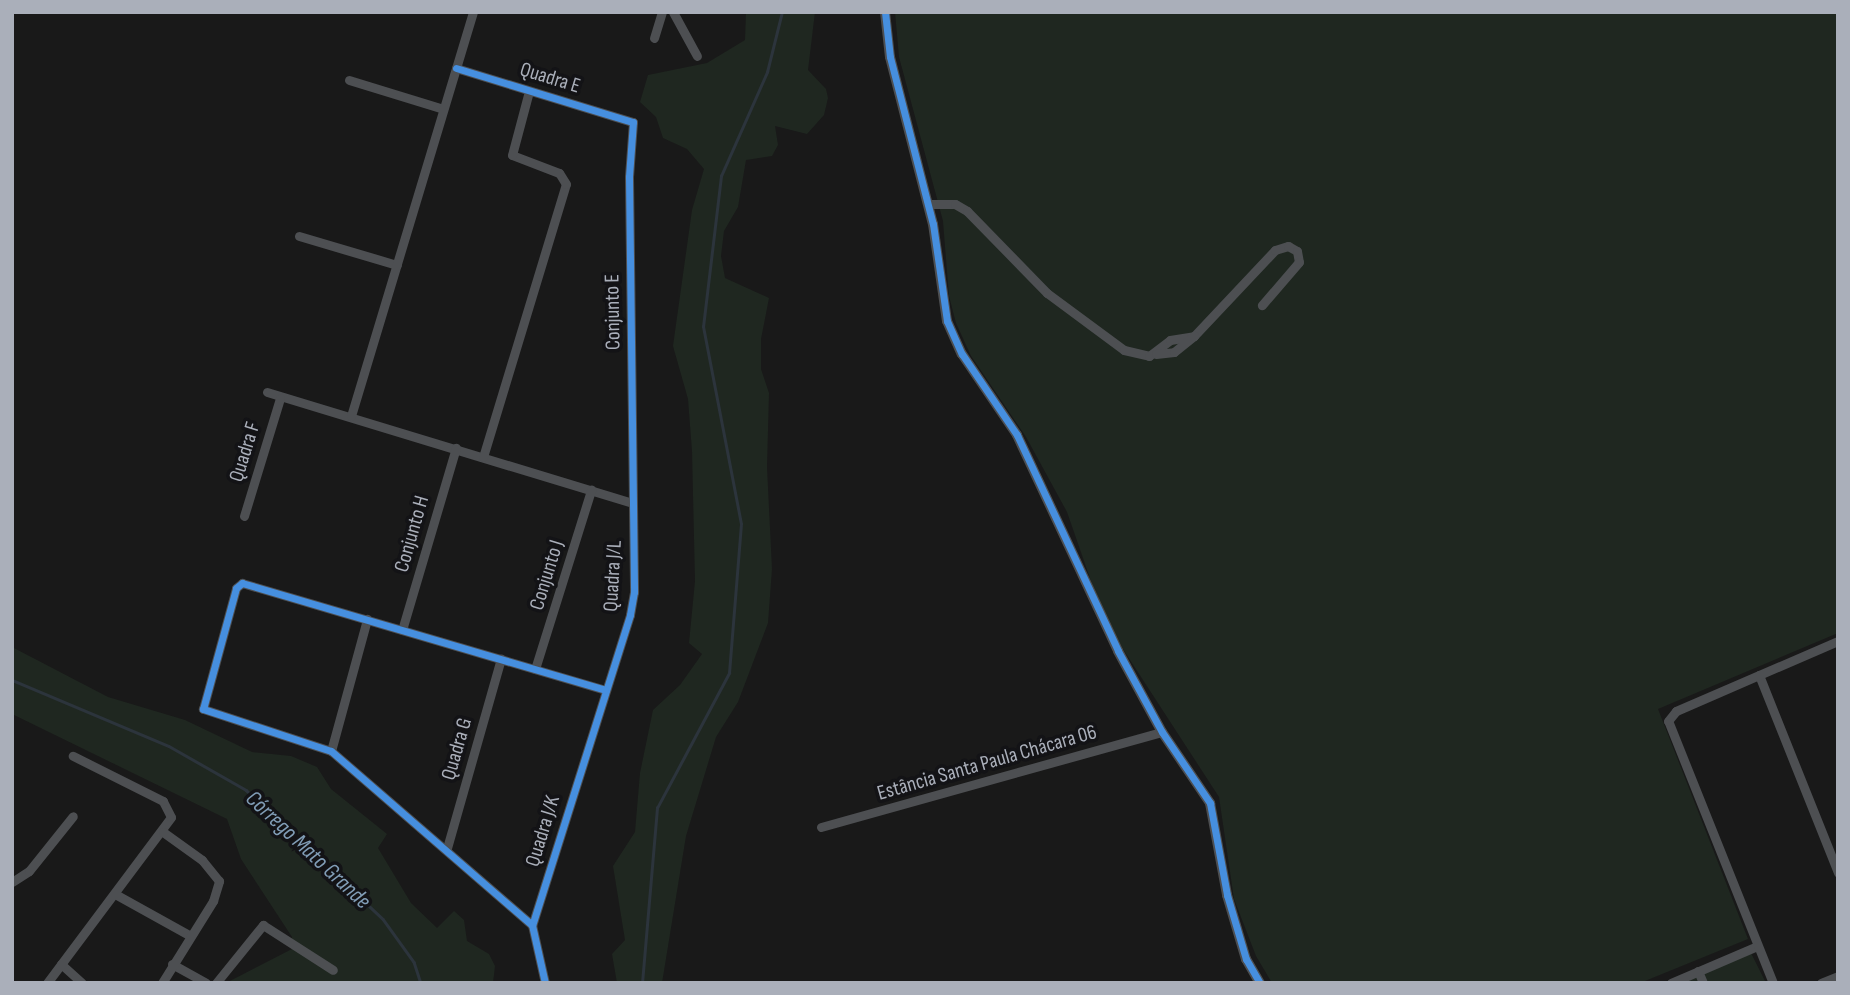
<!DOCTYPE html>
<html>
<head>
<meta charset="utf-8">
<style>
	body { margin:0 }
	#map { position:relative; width:1850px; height:995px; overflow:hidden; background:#191919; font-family:"Sofia Sans Condensed",sans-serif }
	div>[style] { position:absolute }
	.green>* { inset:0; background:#1f2720 }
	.stream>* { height:2.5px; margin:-1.25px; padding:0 1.25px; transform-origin:1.25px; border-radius:1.25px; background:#2c343c }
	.minor>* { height:9px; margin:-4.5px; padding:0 4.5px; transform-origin:4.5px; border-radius:4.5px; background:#4d4f52 }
	.tertiary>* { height:10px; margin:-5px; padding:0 5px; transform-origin:5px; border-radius:5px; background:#4d4f52 }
	.cycleway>* { height:7px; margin:-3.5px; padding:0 3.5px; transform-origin:3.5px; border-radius:3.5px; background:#468fdf }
	span { translate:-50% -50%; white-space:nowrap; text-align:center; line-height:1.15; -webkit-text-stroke:7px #131316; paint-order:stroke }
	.street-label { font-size:21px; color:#aaafba }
	.water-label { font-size:23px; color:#819db6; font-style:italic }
	.frame { position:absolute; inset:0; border:14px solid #aaafba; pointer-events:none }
</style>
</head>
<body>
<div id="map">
	<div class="green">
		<i style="clip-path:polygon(746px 12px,815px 12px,808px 70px,826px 89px,828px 98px,824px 115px,807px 134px,775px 126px,778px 145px,772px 156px,746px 160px,738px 207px,724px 231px,721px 256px,725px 278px,769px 298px,761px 339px,761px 369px,769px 393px,767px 467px,772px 569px,768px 623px,738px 702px,716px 737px,686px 836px,662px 983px,617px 983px,612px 954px,625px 940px,613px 866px,635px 832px,640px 773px,653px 710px,680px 685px,702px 654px,689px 643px,695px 581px,692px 451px,688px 399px,673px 346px,692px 210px,704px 169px,687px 149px,663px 138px,656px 117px,640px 102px,648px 75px,707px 63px,745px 40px)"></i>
		<i style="clip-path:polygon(895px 12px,1838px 12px,1838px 633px,1658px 709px,1748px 939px,1640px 983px,1272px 983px,1256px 956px,1234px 899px,1219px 797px,1117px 640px,1100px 607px,1067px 512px,1026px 437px,971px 356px,956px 323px,949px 296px,943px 221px,899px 57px)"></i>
		<i style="clip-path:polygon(12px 647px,108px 697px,185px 720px,252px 752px,291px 756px,317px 767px,331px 789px,387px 834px,378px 848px,411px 903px,437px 928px,454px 911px,464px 920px,467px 941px,489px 954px,495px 966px,493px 983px,226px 983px,292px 949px,292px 937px,241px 859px,227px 819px,12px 714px)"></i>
		<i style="clip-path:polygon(1751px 953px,1766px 983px,1679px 983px)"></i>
	</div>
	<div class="stream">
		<i style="left:12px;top:680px;width:170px;rotate:22.8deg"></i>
		<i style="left:169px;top:746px;width:89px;rotate:29.7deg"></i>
		<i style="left:246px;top:790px;width:188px;rotate:43.3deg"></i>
		<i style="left:383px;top:919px;width:53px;rotate:54.2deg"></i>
		<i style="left:414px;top:962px;width:22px;rotate:72deg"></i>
		<i style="left:642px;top:983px;width:176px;rotate:-85.1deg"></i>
		<i style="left:657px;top:808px;width:153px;rotate:-61.9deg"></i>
		<i style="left:729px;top:673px;width:149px;rotate:-85.4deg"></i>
		<i style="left:741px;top:524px;width:201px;rotate:-100.9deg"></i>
		<i style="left:703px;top:327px;width:152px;rotate:-83.2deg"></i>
		<i style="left:721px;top:176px;width:114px;rotate:-66.1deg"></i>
		<i style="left:767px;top:72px;width:62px;rotate:-76deg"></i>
	</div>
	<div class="minor">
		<i style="left:673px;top:12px;width:50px;rotate:61.4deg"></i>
		<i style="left:654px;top:38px;width:27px;rotate:-73deg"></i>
		<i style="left:456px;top:68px;width:185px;rotate:17deg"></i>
		<i style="left:633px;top:122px;width:55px;rotate:94.2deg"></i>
		<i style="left:629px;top:177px;width:415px;rotate:89.3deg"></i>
		<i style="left:634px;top:592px;width:23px;rotate:100deg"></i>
		<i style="left:630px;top:615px;width:325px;rotate:107.5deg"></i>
		<i style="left:532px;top:925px;width:59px;rotate:77.4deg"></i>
		<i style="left:349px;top:80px;width:98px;rotate:17.1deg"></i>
		<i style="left:928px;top:204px;width:27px"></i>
		<i style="left:955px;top:204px;width:14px;rotate:30deg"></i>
		<i style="left:967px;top:211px;width:115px;rotate:45.7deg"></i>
		<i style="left:1047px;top:293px;width:96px;rotate:36.5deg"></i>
		<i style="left:1124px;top:350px;width:26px;rotate:13deg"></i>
		<i style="left:1149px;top:356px;width:26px;rotate:-37deg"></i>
		<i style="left:1170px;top:340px;width:24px;rotate:-9deg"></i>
		<i style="left:1194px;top:336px;width:118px;rotate:-46.7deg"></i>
		<i style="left:1275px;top:250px;width:14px;rotate:-17deg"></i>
		<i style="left:1288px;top:246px;width:10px;rotate:29deg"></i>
		<i style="left:1297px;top:251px;width:11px;rotate:80deg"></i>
		<i style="left:1299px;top:262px;width:57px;rotate:130.7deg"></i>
		<i style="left:299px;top:236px;width:102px;rotate:16.5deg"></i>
		<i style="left:1156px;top:354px;width:18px;rotate:-6deg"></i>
		<i style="left:1174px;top:352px;width:26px;rotate:-39deg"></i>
		<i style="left:267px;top:392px;width:382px;rotate:16.9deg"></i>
		<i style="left:351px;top:416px;width:422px;rotate:-73.2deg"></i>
		<i style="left:483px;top:457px;width:285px;rotate:-73.1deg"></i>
		<i style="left:566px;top:184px;width:13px;rotate:-122deg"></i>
		<i style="left:559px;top:173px;width:50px;rotate:-159deg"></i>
		<i style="left:512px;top:155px;width:66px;rotate:-75.1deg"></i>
		<i style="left:244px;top:516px;width:123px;rotate:-73deg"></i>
		<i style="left:402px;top:630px;width:190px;rotate:-73.5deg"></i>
		<i style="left:535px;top:669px;width:188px;rotate:-72.6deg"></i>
		<i style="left:1759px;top:675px;width:213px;rotate:68.2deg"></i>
		<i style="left:331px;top:751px;width:137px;rotate:-74.7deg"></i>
		<i style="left:821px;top:827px;width:354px;rotate:-15.6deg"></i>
		<i style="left:447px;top:848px;width:197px;rotate:-74.1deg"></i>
		<i style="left:12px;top:882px;width:20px;rotate:-33deg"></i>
		<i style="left:29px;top:871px;width:70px;rotate:-51.3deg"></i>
		<i style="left:115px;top:894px;width:85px;rotate:29deg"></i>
		<i style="left:532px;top:925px;width:266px;rotate:-139.1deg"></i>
		<i style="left:331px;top:751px;width:135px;rotate:-161.8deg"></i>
		<i style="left:203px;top:709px;width:125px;rotate:-74.7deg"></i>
		<i style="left:236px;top:588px;width:8px;rotate:-40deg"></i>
		<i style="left:242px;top:583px;width:378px;rotate:16.4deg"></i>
		<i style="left:61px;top:964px;width:28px;rotate:42deg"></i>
		<i style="left:172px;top:964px;width:39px;rotate:29deg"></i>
		<i style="left:1698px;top:971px;width:13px;rotate:67deg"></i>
		<i style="left:47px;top:983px;width:207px;rotate:-53.2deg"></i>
		<i style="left:171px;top:817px;width:18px;rotate:-117deg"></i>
		<i style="left:163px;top:801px;width:101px;rotate:-153.4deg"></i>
		<i style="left:162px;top:983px;width:97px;rotate:-58.1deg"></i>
		<i style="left:213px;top:901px;width:21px;rotate:-73deg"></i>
		<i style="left:219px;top:881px;width:27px;rotate:-129deg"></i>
		<i style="left:202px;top:860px;width:48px;rotate:-144.3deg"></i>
		<i style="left:216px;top:983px;width:75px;rotate:-51deg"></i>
		<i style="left:263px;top:925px;width:83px;rotate:32.7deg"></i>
		<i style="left:1671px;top:983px;width:91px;rotate:-23.2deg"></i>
		<i style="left:1773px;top:983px;width:282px;rotate:-111.8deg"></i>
		<i style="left:1668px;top:721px;width:13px;rotate:-51deg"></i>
		<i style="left:1676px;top:711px;width:176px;rotate:-23.4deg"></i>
		<i style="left:1821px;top:983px;width:18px;rotate:-22deg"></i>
	</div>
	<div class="tertiary">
		<i style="left:885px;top:12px;width:45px;rotate:83.7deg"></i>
		<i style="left:890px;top:57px;width:172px;rotate:75.6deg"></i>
		<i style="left:933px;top:224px;width:98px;rotate:81.8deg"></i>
		<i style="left:947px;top:321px;width:36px;rotate:66deg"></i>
		<i style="left:962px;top:354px;width:98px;rotate:55.8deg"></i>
		<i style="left:1017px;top:435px;width:238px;rotate:64.9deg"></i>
		<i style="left:1118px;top:651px;width:92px;rotate:61.5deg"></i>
		<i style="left:1162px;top:732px;width:86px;rotate:55.9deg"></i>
		<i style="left:1210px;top:803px;width:94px;rotate:79.5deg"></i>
		<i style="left:1227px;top:895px;width:67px;rotate:73.5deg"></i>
		<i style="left:1246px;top:959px;width:28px;rotate:60deg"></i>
	</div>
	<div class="cycleway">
		<i style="left:885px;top:12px;width:45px;rotate:83.7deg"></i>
		<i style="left:890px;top:57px;width:172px;rotate:75.6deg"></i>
		<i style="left:933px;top:224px;width:98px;rotate:81.8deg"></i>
		<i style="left:947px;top:321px;width:36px;rotate:66deg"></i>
		<i style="left:962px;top:354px;width:98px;rotate:55.8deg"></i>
		<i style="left:1017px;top:435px;width:238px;rotate:64.9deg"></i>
		<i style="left:1118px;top:651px;width:92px;rotate:61.5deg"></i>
		<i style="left:1162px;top:732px;width:86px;rotate:55.9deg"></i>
		<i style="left:1210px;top:803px;width:94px;rotate:79.5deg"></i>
		<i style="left:1227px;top:895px;width:67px;rotate:73.5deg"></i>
		<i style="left:1246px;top:959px;width:28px;rotate:60deg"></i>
		<i style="left:456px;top:68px;width:185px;rotate:17deg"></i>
		<i style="left:633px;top:122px;width:55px;rotate:94.2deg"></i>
		<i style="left:629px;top:177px;width:415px;rotate:89.3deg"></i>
		<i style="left:634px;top:592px;width:23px;rotate:100deg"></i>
		<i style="left:630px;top:615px;width:325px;rotate:107.5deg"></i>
		<i style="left:532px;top:925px;width:59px;rotate:77.4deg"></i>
		<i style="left:532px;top:925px;width:266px;rotate:-139.1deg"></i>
		<i style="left:331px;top:751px;width:135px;rotate:-161.8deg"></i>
		<i style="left:203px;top:709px;width:125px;rotate:-74.7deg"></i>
		<i style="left:236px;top:588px;width:8px;rotate:-40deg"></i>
		<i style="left:242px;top:583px;width:378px;rotate:16.4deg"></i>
	</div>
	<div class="street-label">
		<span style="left:550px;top:78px;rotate:17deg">Quadra E</span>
		<span style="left:613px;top:312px;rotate:-91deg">Conjunto E</span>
		<span style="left:245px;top:452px;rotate:-73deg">Quadra F</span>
		<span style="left:412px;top:534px;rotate:-74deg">Conjunto H</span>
		<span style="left:547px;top:575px;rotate:-73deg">Conjunto J</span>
		<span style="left:613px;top:576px;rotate:-87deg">Quadra J/L</span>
		<span style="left:457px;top:749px;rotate:-74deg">Quadra G</span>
		<span style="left:987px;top:763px;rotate:-16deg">Estância Santa Paula Chácara 06</span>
		<span style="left:543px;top:831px;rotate:-73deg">Quadra J/K</span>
	</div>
	<div class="water-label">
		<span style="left:308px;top:850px;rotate:43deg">Córrego Mato Grande</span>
	</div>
	<div class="frame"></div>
</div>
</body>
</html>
